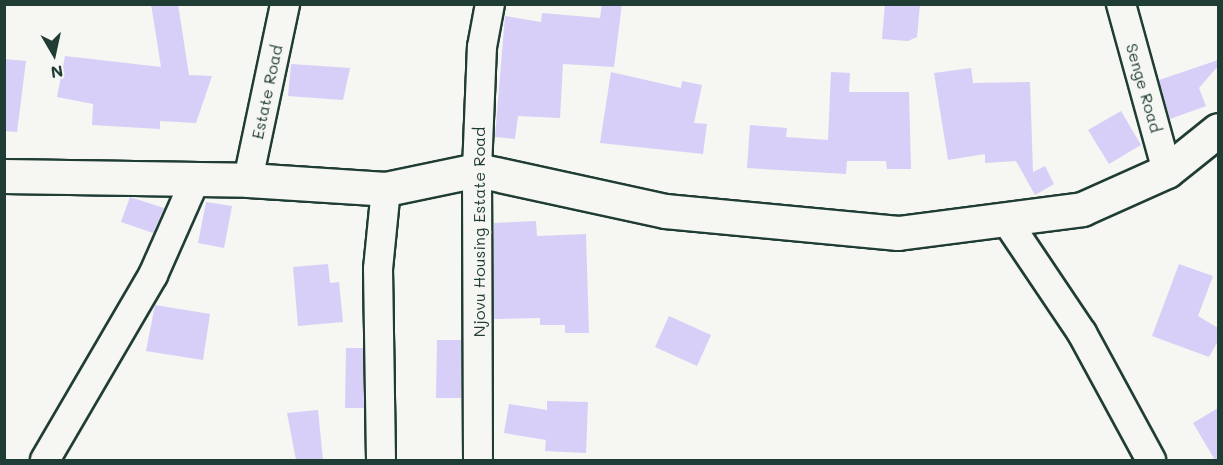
<!DOCTYPE html>
<html>
<head>
<meta charset="utf-8">
<style>
	body { margin:0 }
	#map { position:relative; width:1223px; height:465px; overflow:hidden; background:#f6f6f2; font-family:Mali,sans-serif }
	div>[style] { position:absolute }
	.building>* { inset:0; background:#d7cff7 }
	.roads { filter:drop-shadow(2px 0 #1f3d34) drop-shadow(-2px 0 #1f3d34) drop-shadow(0 2px #1f3d34) drop-shadow(0 -2px #1f3d34) }
	.minor>* { height:28px; margin:-14px; padding:0 14px; transform-origin:14px; border-radius:14px; background:#f6f6f2 }
	.tertiary>* { height:33px; margin:-16.5px; padding:0 16.5px; transform-origin:16.5px; border-radius:16.5px; background:#f6f6f2 }
	span { translate:-50% -50%; white-space:nowrap; text-align:center; line-height:1.15; -webkit-text-stroke:4.5px #f6f6f2; paint-order:stroke }
	.street-label { font-size:16px; color:#1f3d34 }
	.frame { position:absolute; inset:0; border:6px solid #1f3d34; pointer-events:none }
	.north { position:absolute; left:24px; top:24px; width:60px; height:60px; -webkit-text-stroke:4px #f6f6f2; paint-order:stroke; rotate:171deg; font-size:16px; font-weight:700; line-height:24px; text-align:center; color:#1f3d34 }
	.north::after { content:''; display:block; margin:auto; width:21px; height:27px; background:#1f3d34; clip-path:polygon(50% 0,100% 100%,50% 72%,0 100%) }
</style>
</head>
<body>
<div id="map">
	<div class="building">
		<i style="clip-path:polygon(151px 4px,178px 4px,189px 75px,212px 76px,196px 123px,160px 121px,160px 129px,92px 125px,93px 104px,57px 97px,65px 56px,161px 67px)"></i>
		<i style="clip-path:polygon(602px 4px,622px 4px,614px 67px,563px 64px,560px 118px,518px 116px,515px 139px,495px 137px,505px 16px,541px 22px,542px 13px,600px 18px)"></i>
		<i style="clip-path:polygon(885px 4px,920px 4px,917px 37px,908px 41px,882px 39px)"></i>
		<i style="clip-path:polygon(4px 59px,26px 61px,17px 132px,4px 131px)"></i>
		<i style="clip-path:polygon(1218px 60px,1218px 66px,1199px 88px,1206px 106px,1170px 119px,1159px 80px)"></i>
		<i style="clip-path:polygon(291px 64px,350px 68px,343px 100px,288px 96px)"></i>
		<i style="clip-path:polygon(971px 68px,973px 83px,1030px 82px,1033px 172px,1045px 166px,1054px 184px,1035px 195px,1016px 161px,985px 163px,985px 154px,948px 160px,934px 73px)"></i>
		<i style="clip-path:polygon(611px 72px,681px 88px,682px 81px,702px 85px,694px 123px,707px 124px,703px 154px,600px 143px)"></i>
		<i style="clip-path:polygon(831px 72px,850px 73px,849px 92px,909px 92px,911px 169px,887px 169px,886px 161px,847px 161px,846px 174px,747px 168px,750px 125px,787px 128px,786px 137px,828px 140px)"></i>
		<i style="clip-path:polygon(1121px 111px,1141px 145px,1109px 164px,1088px 130px)"></i>
		<i style="clip-path:polygon(130px 197px,164px 208px,153px 233px,121px 222px)"></i>
		<i style="clip-path:polygon(206px 202px,232px 206px,224px 248px,198px 243px)"></i>
		<i style="clip-path:polygon(536px 221px,537px 236px,586px 234px,589px 333px,565px 333px,565px 325px,540px 325px,540px 318px,494px 319px,494px 223px)"></i>
		<i style="clip-path:polygon(328px 264px,330px 283px,339px 282px,343px 322px,298px 326px,293px 267px)"></i>
		<i style="clip-path:polygon(1179px 264px,1213px 276px,1198px 316px,1218px 328px,1218px 341px,1209px 357px,1152px 336px)"></i>
		<i style="clip-path:polygon(155px 305px,210px 314px,203px 360px,146px 351px)"></i>
		<i style="clip-path:polygon(669px 316px,711px 335px,697px 366px,655px 347px)"></i>
		<i style="clip-path:polygon(437px 340px,461px 340px,461px 398px,436px 398px)"></i>
		<i style="clip-path:polygon(346px 348px,363px 348px,364px 408px,345px 408px)"></i>
		<i style="clip-path:polygon(547px 401px,588px 402px,586px 453px,545px 451px,546px 440px,504px 433px,509px 404px,547px 410px)"></i>
		<i style="clip-path:polygon(1218px 408px,1218px 460px,1215px 460px,1193px 423px)"></i>
		<i style="clip-path:polygon(318px 410px,323px 460px,296px 460px,287px 413px)"></i>
	</div>
	<div class="roads">
		<div class="minor">
			<i style="left:1121px;top:4px;width:173px;rotate:74.6deg"></i>
			<i style="left:248px;top:180px;width:180px;rotate:-78.1deg"></i>
			<i style="left:1006px;top:220px;width:136px;rotate:56.1deg"></i>
			<i style="left:1082px;top:333px;width:145px;rotate:61.5deg"></i>
			<i style="left:45px;top:460px;width:214px;rotate:-59.7deg"></i>
			<i style="left:153px;top:275px;width:104px;rotate:-66.1deg"></i>
			<i style="left:381px;top:460px;width:191px;rotate:-90.9deg"></i>
			<i style="left:378px;top:269px;width:80px;rotate:-84.3deg"></i>
			<i style="left:478px;top:460px;width:290px;rotate:-90.2deg"></i>
			<i style="left:477px;top:170px;width:123px;rotate:-87.7deg"></i>
			<i style="left:482px;top:47px;width:44px;rotate:-79.5deg"></i>
		</div>
		<div class="tertiary">
			<i style="left:4px;top:176px;width:244px;rotate:0.9deg"></i>
			<i style="left:248px;top:180px;width:138px;rotate:3.7deg"></i>
			<i style="left:386px;top:189px;width:93px;rotate:-11.8deg"></i>
			<i style="left:477px;top:170px;width:192px;rotate:12.3deg"></i>
			<i style="left:665px;top:211px;width:234px;rotate:5.4deg"></i>
			<i style="left:898px;top:233px;width:186px;rotate:-7.4deg"></i>
			<i style="left:1082px;top:209px;width:93px;rotate:-24.1deg"></i>
			<i style="left:1167px;top:171px;width:65px;rotate:-38.8deg"></i>
		</div>
	</div>
	<div class="street-label">
		<span style="left:1144px;top:88px;rotate:74deg">Senge Road</span>
		<span style="left:267px;top:92px;rotate:-78deg">Estate Road</span>
		<span style="left:479px;top:232px;rotate:-90deg">Njovu Housing Estate Road</span>
	</div>
	<div class="frame"></div>
	<div class="north">N</div>
</div>
</body>
</html>
